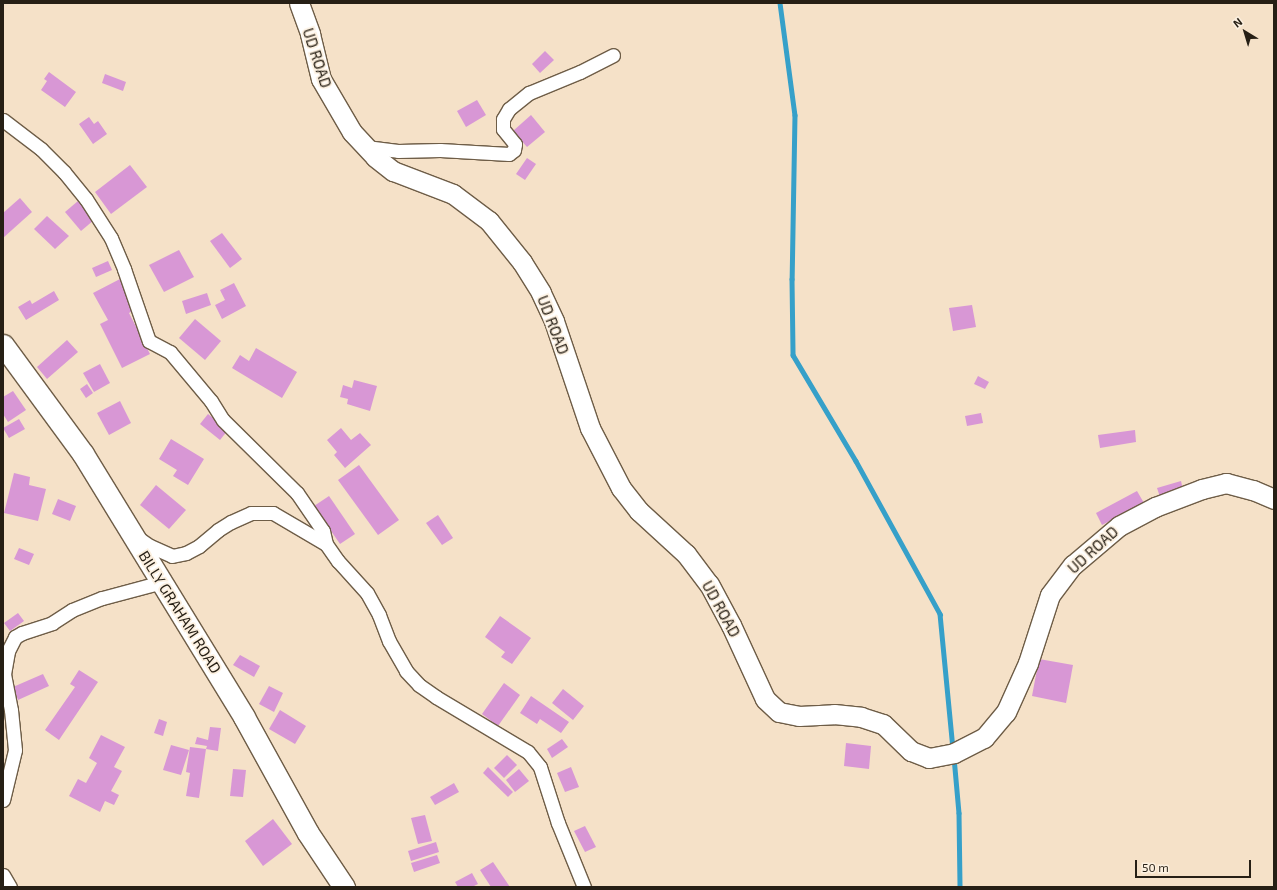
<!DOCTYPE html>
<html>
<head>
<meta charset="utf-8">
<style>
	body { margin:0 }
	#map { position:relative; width:1277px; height:890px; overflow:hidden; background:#f5e1c8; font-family:"Exo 2",sans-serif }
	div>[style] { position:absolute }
	.stream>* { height:4.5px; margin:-2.25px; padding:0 2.25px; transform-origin:2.25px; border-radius:2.25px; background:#36a0c9 }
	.building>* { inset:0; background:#d897d5 }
	.roads { filter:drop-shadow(1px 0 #6e5d47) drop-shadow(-1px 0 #6e5d47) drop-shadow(0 1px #6e5d47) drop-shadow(0 -1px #6e5d47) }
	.minor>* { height:13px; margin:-6.5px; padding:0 6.5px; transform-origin:6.5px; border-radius:6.5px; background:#fff }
	.secondary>* { height:19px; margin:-9.5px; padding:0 9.5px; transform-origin:9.5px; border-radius:9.5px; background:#fff }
	.primary>* { height:21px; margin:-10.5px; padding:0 10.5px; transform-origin:10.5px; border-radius:10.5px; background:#fff }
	span { translate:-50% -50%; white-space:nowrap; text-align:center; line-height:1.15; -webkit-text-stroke:3.5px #fcf0e0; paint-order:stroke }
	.street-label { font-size:15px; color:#261f15 }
	.frame { position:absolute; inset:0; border:4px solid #261f15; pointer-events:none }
	.north { position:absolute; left:1225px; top:12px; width:40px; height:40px; -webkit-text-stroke:3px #fcf0e0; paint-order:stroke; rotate:322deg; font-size:11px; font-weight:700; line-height:16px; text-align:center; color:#261f15 }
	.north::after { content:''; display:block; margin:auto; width:14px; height:18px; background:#261f15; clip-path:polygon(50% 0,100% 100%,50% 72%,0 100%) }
	.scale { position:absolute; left:1135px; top:860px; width:116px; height:18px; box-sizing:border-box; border:2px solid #261f15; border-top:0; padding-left:5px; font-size:12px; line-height:14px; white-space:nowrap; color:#261f15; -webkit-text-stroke:3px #fcf0e0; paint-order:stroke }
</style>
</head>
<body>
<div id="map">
	<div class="stream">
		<i style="left:780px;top:3px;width:113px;rotate:82.4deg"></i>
		<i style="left:795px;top:115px;width:164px;rotate:91deg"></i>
		<i style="left:792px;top:279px;width:76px;rotate:89.2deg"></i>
		<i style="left:793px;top:355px;width:123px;rotate:59.3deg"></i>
		<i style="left:856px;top:461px;width:175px;rotate:61.2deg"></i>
		<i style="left:940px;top:614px;width:135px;rotate:84.5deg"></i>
		<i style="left:954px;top:757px;width:56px;rotate:84.9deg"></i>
		<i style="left:959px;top:813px;width:74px;rotate:89.2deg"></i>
	</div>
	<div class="building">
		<i style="clip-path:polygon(545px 51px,554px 60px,540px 73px,532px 64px)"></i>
		<i style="clip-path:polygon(49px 72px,76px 92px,65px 107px,41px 90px,47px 81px,44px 79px)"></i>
		<i style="clip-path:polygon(105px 74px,126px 82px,123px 91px,102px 83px)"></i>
		<i style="clip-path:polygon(477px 100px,486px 115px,466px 127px,457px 111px)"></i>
		<i style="clip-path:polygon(531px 115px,545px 132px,527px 147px,513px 131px)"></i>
		<i style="clip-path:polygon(89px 117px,94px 124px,98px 121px,107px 134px,93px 144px,79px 124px)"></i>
		<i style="clip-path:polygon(527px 158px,536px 164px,525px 180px,516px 174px)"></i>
		<i style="clip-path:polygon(130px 165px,147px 187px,111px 214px,95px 192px)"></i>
		<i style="clip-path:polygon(20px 198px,32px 212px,3px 238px,3px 213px)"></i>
		<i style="clip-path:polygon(78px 201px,94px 220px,81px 231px,65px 212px)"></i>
		<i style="clip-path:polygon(47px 216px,69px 236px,55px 249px,34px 229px)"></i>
		<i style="clip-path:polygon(222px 233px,242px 259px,230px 268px,210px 241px)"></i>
		<i style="clip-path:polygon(179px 250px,194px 277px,164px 292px,149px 265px)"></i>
		<i style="clip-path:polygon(108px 261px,112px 270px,96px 277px,92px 268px)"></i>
		<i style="clip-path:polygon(120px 279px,136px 309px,129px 313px,150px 354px,122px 368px,100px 324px,108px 320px,93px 293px)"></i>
		<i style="clip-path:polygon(234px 283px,246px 306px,222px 319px,215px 305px,225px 300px,220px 290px)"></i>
		<i style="clip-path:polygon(54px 291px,59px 300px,26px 320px,18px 307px,30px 300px,32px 304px)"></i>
		<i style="clip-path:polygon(207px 293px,211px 305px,186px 314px,182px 301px)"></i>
		<i style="clip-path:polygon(972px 305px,976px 327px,953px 331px,949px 308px)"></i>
		<i style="clip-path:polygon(195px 319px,221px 341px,205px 360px,179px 338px)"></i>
		<i style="clip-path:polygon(67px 340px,78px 352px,47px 379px,37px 367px)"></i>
		<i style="clip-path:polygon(256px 348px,297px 372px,282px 398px,232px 368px,240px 355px,249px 361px)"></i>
		<i style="clip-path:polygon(100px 364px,110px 383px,94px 392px,83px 373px)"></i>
		<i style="clip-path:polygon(978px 376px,989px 382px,985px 389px,974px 384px)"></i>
		<i style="clip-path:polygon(354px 380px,377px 386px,370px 411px,347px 404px,348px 399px,340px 397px,343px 385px,352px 388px)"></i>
		<i style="clip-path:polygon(87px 384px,93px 393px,86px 398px,80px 389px)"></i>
		<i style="clip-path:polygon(13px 391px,26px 410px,8px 422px,3px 414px,3px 397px)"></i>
		<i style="clip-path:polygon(120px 401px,131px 423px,109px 435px,97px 413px)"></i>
		<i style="clip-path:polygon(981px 413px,983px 423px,967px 426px,965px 416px)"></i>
		<i style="clip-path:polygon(208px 414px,228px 430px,220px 440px,200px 424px)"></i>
		<i style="clip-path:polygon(19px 419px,25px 429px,9px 438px,3px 428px)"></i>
		<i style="clip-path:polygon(341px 428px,351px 440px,360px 433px,371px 445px,345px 468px,334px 455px,337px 452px,327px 440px)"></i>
		<i style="clip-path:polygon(1135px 430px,1136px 442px,1100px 448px,1098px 435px)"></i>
		<i style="clip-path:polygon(171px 439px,204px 459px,188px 485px,173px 476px,177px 470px,159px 459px)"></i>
		<i style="clip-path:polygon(359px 465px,399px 520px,378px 535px,338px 480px)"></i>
		<i style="clip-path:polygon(14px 473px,30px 477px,29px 485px,46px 489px,38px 521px,4px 513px)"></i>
		<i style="clip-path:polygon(1181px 481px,1183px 490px,1160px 497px,1157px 488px)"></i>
		<i style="clip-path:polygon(156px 485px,186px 510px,169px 529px,140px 505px)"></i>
		<i style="clip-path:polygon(1137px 491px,1144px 503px,1102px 525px,1096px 513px)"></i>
		<i style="clip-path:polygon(329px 496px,355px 534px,340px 544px,314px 506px)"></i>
		<i style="clip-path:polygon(58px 499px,76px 506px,70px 521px,52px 514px)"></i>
		<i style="clip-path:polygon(438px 515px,453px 538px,442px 545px,426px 523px)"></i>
		<i style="clip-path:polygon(19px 548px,34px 554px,29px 565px,14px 559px)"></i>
		<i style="clip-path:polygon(18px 613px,24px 621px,10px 631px,4px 623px)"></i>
		<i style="clip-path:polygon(500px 616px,531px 638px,512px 664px,501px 657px,505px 652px,485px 637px)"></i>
		<i style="clip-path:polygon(240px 655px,260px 666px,254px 677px,233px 665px)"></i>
		<i style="clip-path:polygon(1039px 659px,1073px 665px,1066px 703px,1032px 696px)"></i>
		<i style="clip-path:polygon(79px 670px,98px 682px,59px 740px,45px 730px,75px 687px,70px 684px)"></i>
		<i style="clip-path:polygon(43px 674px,49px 686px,18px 700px,13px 687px)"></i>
		<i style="clip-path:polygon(504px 683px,520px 695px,498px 726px,482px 714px)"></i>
		<i style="clip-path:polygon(269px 686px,283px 693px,274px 712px,259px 704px)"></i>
		<i style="clip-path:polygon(563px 689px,584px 706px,573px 720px,552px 703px)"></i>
		<i style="clip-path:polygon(531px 696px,569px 722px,561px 733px,540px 719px,537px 724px,520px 713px)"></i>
		<i style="clip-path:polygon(280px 710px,306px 726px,295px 744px,269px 729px)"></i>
		<i style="clip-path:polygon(159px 719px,167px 722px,163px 736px,154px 733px)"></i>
		<i style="clip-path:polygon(210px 727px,221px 728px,218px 751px,206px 749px,199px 798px,186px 796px,190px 773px,186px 772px,190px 747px,206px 749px,207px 746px,195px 744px,197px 737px,208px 740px)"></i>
		<i style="clip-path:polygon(101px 735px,125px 747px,114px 767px,122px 771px,111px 791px,119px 795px,114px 805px,105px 801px,100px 812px,69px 796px,78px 779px,86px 783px,97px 763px,89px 758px)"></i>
		<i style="clip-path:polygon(562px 739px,568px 747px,552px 758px,547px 749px)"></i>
		<i style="clip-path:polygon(846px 743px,871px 746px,869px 769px,844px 766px)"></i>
		<i style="clip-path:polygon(171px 745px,189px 750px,181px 775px,163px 770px)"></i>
		<i style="clip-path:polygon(507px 755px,517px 765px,504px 778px,494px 768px)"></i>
		<i style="clip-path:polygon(488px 767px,513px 792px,508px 797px,483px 773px)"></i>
		<i style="clip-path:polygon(571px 767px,579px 787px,565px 792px,557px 773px)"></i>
		<i style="clip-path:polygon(233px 769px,246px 770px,243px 797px,230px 796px)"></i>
		<i style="clip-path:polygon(519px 769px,529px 781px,515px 792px,506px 780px)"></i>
		<i style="clip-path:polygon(454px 783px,459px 792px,435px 805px,430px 797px)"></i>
		<i style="clip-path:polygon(425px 815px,432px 841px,418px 844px,411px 818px)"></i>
		<i style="clip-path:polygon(273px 819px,292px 844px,263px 866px,245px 841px)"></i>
		<i style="clip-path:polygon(585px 826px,596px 847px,585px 852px,574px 831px)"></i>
		<i style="clip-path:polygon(436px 842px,439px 852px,411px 861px,408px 851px)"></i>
		<i style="clip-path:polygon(437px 855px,440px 863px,414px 872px,411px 863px)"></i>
		<i style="clip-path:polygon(493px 862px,510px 887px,491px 887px,480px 870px)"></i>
		<i style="clip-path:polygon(472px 873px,478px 884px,472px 887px,458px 887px,455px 882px)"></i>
	</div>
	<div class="roads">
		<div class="minor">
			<i style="left:3px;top:120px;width:48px;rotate:37.3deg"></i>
			<i style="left:41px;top:149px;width:33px;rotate:45deg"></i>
			<i style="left:64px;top:172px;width:35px;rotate:51deg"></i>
			<i style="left:86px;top:199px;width:46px;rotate:57.3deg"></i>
			<i style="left:111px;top:238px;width:34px;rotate:67deg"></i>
			<i style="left:124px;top:269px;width:76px;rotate:70.9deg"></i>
			<i style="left:149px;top:341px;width:24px;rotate:28deg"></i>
			<i style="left:170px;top:352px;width:64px;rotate:50.1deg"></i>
			<i style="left:211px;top:401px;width:22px;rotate:58deg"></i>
			<i style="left:223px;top:420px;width:104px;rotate:44.6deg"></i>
			<i style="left:297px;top:493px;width:46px;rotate:55.6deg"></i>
			<i style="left:323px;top:531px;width:13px;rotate:77deg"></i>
			<i style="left:326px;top:544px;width:21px;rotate:55deg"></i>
			<i style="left:338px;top:561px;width:43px;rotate:47.8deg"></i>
			<i style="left:367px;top:593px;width:25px;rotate:61deg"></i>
			<i style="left:379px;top:615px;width:28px;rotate:69deg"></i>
			<i style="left:389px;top:641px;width:34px;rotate:60deg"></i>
			<i style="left:406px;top:671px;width:19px;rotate:47deg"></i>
			<i style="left:419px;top:685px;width:21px;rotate:35deg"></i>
			<i style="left:436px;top:697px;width:107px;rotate:30.9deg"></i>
			<i style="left:528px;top:752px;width:19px;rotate:51deg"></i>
			<i style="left:540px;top:767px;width:59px;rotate:72.2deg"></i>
			<i style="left:558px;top:823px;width:69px;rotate:67.9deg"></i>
			<i style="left:366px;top:147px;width:32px;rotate:7deg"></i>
			<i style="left:398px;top:151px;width:42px;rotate:-1.4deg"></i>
			<i style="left:440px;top:150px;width:69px;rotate:3.3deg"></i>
			<i style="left:509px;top:154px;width:6px;rotate:-39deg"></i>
			<i style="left:514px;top:150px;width:6px;rotate:-81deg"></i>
			<i style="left:515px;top:144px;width:19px;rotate:-129deg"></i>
			<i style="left:503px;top:129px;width:10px;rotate:-90deg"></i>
			<i style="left:503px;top:119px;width:12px;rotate:-59deg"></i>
			<i style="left:509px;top:109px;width:26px;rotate:-39deg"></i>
			<i style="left:529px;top:93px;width:55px;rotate:-22.4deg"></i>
			<i style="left:580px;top:72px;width:37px;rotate:-27deg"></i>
			<i style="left:138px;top:538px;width:14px;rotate:34deg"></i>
			<i style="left:150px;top:546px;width:24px;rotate:24deg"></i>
			<i style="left:172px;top:556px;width:14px;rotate:-12deg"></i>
			<i style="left:186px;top:553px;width:15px;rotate:-28deg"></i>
			<i style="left:199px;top:546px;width:25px;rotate:-40deg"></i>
			<i style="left:218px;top:530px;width:15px;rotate:-32deg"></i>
			<i style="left:231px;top:522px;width:22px;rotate:-24deg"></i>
			<i style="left:251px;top:513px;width:22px"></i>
			<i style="left:273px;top:513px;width:61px;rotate:30.3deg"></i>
			<i style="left:3px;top:800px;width:51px;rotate:-76.5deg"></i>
			<i style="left:15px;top:750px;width:40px;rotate:-95.7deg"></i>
			<i style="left:11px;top:710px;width:37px;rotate:-101deg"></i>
			<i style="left:4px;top:674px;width:23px;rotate:-80deg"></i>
			<i style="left:8px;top:651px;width:16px;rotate:-63deg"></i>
			<i style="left:15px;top:637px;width:8px;rotate:-30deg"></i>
			<i style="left:22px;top:633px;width:32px;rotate:-18deg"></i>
			<i style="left:52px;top:623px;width:24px;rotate:-33deg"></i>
			<i style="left:72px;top:610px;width:32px;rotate:-22deg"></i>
			<i style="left:102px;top:598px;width:62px;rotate:-14.9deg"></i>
			<i style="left:3px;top:875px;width:14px;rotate:60deg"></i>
		</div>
		<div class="secondary">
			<i style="left:299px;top:3px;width:33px;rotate:70deg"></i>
			<i style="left:310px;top:34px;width:46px;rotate:76.3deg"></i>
			<i style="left:321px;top:79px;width:61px;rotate:59.7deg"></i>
			<i style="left:352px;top:132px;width:34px;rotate:47deg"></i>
			<i style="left:375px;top:157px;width:23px;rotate:38deg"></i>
			<i style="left:393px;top:171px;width:64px;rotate:21deg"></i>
			<i style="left:453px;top:194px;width:45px;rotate:36.9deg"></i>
			<i style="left:489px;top:221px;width:53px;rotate:51.2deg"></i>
			<i style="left:522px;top:262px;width:36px;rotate:58deg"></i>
			<i style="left:541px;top:293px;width:31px;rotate:65deg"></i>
			<i style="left:554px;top:321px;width:113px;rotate:71.4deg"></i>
			<i style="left:590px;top:428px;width:68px;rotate:62.7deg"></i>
			<i style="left:621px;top:488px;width:29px;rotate:52deg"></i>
			<i style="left:639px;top:511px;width:64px;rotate:42.5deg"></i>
			<i style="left:686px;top:554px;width:38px;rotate:53deg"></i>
			<i style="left:709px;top:584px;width:47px;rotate:61.8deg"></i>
			<i style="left:731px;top:625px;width:81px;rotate:65.3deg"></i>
			<i style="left:765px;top:699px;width:19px;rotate:43deg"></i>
			<i style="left:779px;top:712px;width:20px;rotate:11deg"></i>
			<i style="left:799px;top:716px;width:35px;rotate:-3deg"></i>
			<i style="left:834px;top:714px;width:27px;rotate:6deg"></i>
			<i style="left:861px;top:717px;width:23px;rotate:18deg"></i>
			<i style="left:883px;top:724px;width:39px;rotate:44deg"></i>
			<i style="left:911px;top:751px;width:19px;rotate:21deg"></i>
			<i style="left:929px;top:758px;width:25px;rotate:-11deg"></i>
			<i style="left:954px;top:753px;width:34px;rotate:-27deg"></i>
			<i style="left:984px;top:738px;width:34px;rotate:-50deg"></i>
			<i style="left:1006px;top:712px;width:54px;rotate:-65.8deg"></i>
			<i style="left:1028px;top:663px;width:71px;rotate:-72.1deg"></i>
			<i style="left:1050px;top:595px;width:38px;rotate:-53deg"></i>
			<i style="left:1073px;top:565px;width:60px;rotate:-40.3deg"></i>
			<i style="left:1119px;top:526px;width:41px;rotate:-27.8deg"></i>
			<i style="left:1155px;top:507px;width:50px;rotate:-21deg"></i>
			<i style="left:1202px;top:489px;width:25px;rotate:-14deg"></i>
			<i style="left:1226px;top:483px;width:28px;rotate:15deg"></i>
			<i style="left:1253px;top:490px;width:23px;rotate:23deg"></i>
		</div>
		<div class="primary">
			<i style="left:3px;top:345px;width:135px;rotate:53.7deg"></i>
			<i style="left:83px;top:454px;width:308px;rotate:58.5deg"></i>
			<i style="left:244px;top:717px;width:132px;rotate:61.1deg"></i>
			<i style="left:308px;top:833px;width:65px;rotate:56.3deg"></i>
		</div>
	</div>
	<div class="street-label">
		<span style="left:317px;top:58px;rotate:72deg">UD ROAD</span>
		<span style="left:553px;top:325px;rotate:69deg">UD ROAD</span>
		<span style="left:1093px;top:550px;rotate:-42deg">UD ROAD</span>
		<span style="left:721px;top:609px;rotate:61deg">UD ROAD</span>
		<span style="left:180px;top:612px;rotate:58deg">BILLY GRAHAM ROAD</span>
	</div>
	<div class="frame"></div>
	<div class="north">N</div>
	<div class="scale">50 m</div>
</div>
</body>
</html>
